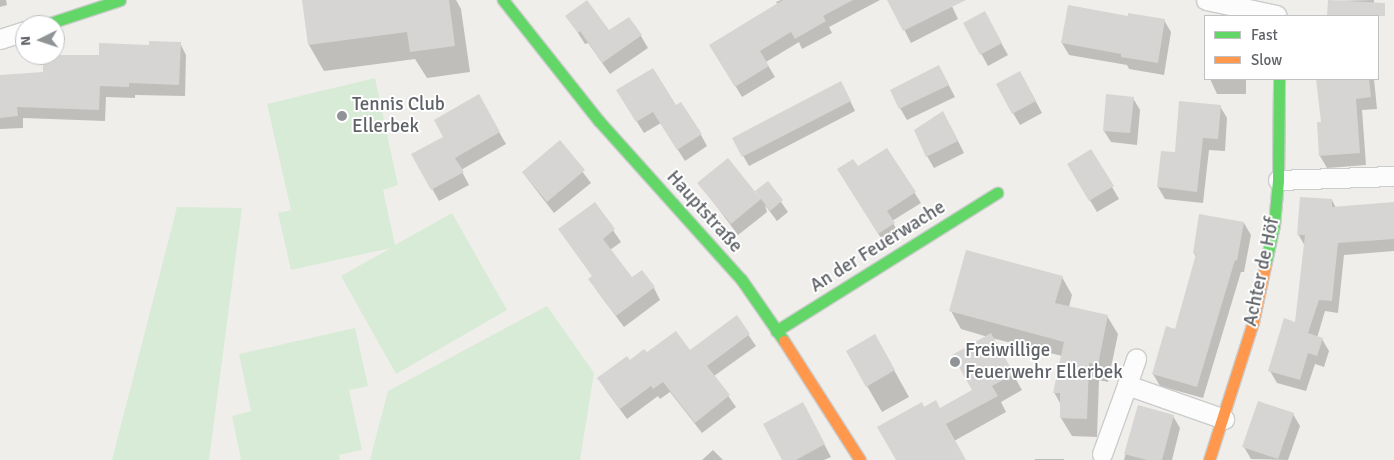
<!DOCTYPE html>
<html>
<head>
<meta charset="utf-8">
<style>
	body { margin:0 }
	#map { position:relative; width:1394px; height:460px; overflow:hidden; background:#efeeea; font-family:Signika,sans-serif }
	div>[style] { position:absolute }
	.green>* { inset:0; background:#d8ebd6 }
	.shadow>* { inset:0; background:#0003 }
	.building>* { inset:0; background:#d6d5d3 }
	.roads { filter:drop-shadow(1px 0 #cbcccc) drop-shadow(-1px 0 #cbcccc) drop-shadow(0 1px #cbcccc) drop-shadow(0 -1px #cbcccc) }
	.street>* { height:19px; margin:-9.5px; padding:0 9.5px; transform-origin:9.5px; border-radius:9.5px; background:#fdfcfc }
	.fast>* { height:11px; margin:-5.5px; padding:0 5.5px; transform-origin:5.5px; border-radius:5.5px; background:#63d668 }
	.slow>* { height:11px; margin:-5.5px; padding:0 5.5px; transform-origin:5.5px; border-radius:5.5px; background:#ff974d }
	.dots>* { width:14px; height:14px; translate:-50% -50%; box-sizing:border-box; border:2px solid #fff; border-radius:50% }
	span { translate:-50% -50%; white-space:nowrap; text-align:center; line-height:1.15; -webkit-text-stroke:4px #fff; paint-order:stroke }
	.poi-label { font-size:19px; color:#5f6368 }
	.left { translate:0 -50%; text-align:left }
	.street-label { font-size:19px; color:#5f6368 }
	.legend { position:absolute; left:1204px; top:15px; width:175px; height:65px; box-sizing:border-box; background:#fff; border:1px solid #bfc1c3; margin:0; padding:6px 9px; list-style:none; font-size:15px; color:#5f6368 }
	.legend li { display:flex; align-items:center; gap:10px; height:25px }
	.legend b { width:25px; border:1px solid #bfc1c3 }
	.north { position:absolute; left:15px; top:15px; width:50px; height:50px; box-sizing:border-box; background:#fff; border:1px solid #bfc1c3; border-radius:50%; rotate:266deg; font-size:14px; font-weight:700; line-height:20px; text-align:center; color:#5f6368 }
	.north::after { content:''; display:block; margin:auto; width:18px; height:22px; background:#919496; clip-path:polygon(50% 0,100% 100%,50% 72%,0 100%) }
</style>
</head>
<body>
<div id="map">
	<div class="green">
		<i style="clip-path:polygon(375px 78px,398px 185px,383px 190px,395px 245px,452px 213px,507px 310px,396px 374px,341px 276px,391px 248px,291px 270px,278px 213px,291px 210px,267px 104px)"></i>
		<i style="clip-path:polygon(177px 207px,242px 208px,209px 460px,112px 460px)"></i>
		<i style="clip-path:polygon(547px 306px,594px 373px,580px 460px,370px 460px,388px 391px)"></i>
		<i style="clip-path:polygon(355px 328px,368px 386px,349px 390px,362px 450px,339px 455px,340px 460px,241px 460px,232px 416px,251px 411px,239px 354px)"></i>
	</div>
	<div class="shadow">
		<i style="clip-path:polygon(0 0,6px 0,7px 5px,0 7px)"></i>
		<i style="clip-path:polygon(318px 0,456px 0,461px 9px,470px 72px,427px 78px,415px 59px,324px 71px,309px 45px)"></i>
		<i style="clip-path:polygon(781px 0,880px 0,829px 27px,832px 33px,802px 49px,799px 42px,766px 62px,775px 77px,742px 97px,711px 45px,778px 5px,776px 2px)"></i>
		<i style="clip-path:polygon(889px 0,949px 0,958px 19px,911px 43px)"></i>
		<i style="clip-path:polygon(1374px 0,1373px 16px,1328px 16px,1329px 1px)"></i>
		<i style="clip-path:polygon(567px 16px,609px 32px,641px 36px,648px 48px,610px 74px,588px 43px,585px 44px)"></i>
		<i style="clip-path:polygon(1129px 17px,1164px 20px,1171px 32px,1164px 75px,1129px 69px,1127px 65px,1069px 55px,1062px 43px)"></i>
		<i style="clip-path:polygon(965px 24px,991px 25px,1008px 55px,988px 66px)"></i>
		<i style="clip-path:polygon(180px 43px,186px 55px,185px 96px,135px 95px,135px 98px,106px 97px,105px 121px,23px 118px,23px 128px,0 129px,0 76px,44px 73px,100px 57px,151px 46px)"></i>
		<i style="clip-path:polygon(945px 78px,955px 97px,907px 120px,900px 108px)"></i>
		<i style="clip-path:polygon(1210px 79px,1246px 79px,1246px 94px,1217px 94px)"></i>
		<i style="clip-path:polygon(1317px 79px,1374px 79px,1377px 109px,1362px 110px,1366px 165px,1327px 168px,1320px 156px,1322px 123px)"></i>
		<i style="clip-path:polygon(1027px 85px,1042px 113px,1020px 125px,1013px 113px)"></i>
		<i style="clip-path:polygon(846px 92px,855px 111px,749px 166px,733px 138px)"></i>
		<i style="clip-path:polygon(478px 96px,506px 144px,461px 170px,469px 185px,439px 201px,413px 155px,445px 137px)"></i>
		<i style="clip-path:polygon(1133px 98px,1140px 110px,1137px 145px,1111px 142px,1104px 131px)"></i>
		<i style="clip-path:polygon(625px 103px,675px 107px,701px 135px,707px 146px,685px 161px,661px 123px,644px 133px)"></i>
		<i style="clip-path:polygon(1220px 106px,1227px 118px,1225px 151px,1209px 150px,1203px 203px,1165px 199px,1158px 187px,1176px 154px)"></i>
		<i style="clip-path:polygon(950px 125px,964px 153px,934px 168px,927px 156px)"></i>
		<i style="clip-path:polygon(560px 142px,591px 183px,554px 213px,523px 173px)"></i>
		<i style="clip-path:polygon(887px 149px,921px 203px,892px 221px,899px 234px,884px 243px,845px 179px)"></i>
		<i style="clip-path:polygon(1091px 151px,1119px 199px,1097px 212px,1068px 164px)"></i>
		<i style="clip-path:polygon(699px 183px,759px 198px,768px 183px,788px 212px,777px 221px,765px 205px,767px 212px,738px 235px)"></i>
		<i style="clip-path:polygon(1332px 200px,1336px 208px,1394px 203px,1394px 251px,1344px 255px,1338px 313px,1325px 311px,1317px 338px,1322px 339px,1329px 351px,1324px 367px,1315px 364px,1306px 391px,1277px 383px,1270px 371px,1297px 323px,1305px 246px,1298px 234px)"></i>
		<i style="clip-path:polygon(595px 204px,621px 242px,610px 250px,631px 279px,654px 288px,660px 300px,624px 327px,597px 291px,590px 279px,593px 277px,560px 230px)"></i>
		<i style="clip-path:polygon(1244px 223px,1251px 235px,1244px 272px,1241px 272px,1203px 398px,1160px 386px,1153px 374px,1176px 331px,1196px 257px,1194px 253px)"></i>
		<i style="clip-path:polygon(1062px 277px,1072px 295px,1069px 307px,1107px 316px,1118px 334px,1108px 382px,1099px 380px,1097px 437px,1072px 436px,1061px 418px,1061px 405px,1054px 392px,1062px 356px,992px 338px,1022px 390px,1001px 402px,1006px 412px,954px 441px,965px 460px,898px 460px,923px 408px,940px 409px,973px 390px,988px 337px,961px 329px,951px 311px)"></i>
		<i style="clip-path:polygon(736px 317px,756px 346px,714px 376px,736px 407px,702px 433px,670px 392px,660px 399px,658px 396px,627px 419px,605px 389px,630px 362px,647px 354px,690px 351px)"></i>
		<i style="clip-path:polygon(875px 336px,909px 397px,882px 412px,867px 386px)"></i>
		<i style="clip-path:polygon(1138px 407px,1173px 416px,1180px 428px,1172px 460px,1124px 460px)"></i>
		<i style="clip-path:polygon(1293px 414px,1300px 426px,1288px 460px,1251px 459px,1244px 447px)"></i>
		<i style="clip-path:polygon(809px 416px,831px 457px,824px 460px,783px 460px)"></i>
		<i style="clip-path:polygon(713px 450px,723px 460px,702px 460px)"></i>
		<i style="clip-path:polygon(1035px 459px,1064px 459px,1064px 460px,1035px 460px)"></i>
	</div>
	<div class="building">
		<i style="clip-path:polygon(302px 0,449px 0,455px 46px,410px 52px,407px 32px,308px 45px)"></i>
		<i style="clip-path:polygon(587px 0,609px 30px,629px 17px,642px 35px,602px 63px,580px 31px,578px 33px,565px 16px)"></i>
		<i style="clip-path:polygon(783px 0,853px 0,823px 16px,826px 21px,795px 39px,791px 32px,760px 51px,769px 66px,735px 87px,709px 45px)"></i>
		<i style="clip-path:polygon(887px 0,966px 0,903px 31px)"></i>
		<i style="clip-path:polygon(1328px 0,1385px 3px,1385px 16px,1327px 16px)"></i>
		<i style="clip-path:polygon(1068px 5px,1128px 16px,1128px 13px,1165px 19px,1158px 63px,1121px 57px,1121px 54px,1061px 43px)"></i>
		<i style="clip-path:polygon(985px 11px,1002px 43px,980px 55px,963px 23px)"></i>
		<i style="clip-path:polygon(149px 41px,181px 42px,179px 85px,129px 83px,129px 87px,100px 86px,99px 110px,17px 107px,18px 116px,0 118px,0 75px,43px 72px,43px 55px,99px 55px,99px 43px,149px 45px)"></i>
		<i style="clip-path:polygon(939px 65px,949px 85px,899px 109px,890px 90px)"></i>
		<i style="clip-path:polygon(653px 68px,676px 105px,681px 102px,702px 134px,677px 150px,653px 112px,636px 122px,616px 90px)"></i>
		<i style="clip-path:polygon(1020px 71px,1036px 101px,1012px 114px,996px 84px)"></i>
		<i style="clip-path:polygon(1316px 79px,1369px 79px,1371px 97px,1356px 99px,1360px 153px,1319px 156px,1317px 122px,1321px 122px)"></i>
		<i style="clip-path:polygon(841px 81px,851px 101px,742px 157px,732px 138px)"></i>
		<i style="clip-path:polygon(479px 94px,500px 132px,455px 158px,464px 172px,431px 190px,411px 154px,443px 137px,434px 120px)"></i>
		<i style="clip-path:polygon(1106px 94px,1134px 97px,1130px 133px,1103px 131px)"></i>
		<i style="clip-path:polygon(1179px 101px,1221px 105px,1218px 139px,1203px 138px,1197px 192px,1157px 187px,1161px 151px,1175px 152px)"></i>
		<i style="clip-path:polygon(943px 111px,958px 141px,926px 157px,914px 130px)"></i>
		<i style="clip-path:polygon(560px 140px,585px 170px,547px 202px,522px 172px)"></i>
		<i style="clip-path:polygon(887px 148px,916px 192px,887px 211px,895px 223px,878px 234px,837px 169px,853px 159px,858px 166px)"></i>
		<i style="clip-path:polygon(1091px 149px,1114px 186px,1089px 201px,1067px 164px)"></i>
		<i style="clip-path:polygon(728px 158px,761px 199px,731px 224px,697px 183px)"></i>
		<i style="clip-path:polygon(768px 181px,783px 200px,770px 211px,755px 191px)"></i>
		<i style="clip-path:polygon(1300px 197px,1332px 199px,1332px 207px,1394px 202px,1394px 239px,1338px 243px,1332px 301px,1319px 300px,1308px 333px,1323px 338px,1317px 356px,1308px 353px,1300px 380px,1268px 371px,1284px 318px,1295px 322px,1305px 235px,1297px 235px)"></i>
		<i style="clip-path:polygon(595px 202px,615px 229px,603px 239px,632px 277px,642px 270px,655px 287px,616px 316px,588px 279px,592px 276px,558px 229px)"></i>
		<i style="clip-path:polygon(1199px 214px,1244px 222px,1237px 261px,1235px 260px,1197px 387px,1152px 374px,1166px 326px,1175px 329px,1196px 254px,1193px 253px)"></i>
		<i style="clip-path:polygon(966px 250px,1063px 276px,1055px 303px,1108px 315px,1098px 365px,1089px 363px,1087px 419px,1060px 418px,1060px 393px,1053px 393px,1064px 342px,949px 311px)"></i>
		<i style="clip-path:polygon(737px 315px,750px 334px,707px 366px,730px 395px,695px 423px,663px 382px,653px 389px,651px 386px,620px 409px,597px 378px,627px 356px,630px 360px,644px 349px,647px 352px,676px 331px,690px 350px)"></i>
		<i style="clip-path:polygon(991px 333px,1014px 374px,992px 386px,998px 396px,946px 424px,966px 460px,896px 460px,877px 427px,922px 402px,924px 407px,936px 400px,940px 408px,972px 390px,952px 355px)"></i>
		<i style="clip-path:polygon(875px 334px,895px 370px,866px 387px,846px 351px)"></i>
		<i style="clip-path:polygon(1258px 401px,1294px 413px,1278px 459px,1242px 447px)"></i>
		<i style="clip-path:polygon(803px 402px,825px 444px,796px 460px,782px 460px,763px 424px)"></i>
		<i style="clip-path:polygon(1138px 405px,1174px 415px,1162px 460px,1147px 460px,1124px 454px)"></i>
	</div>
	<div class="roads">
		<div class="street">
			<i style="left:1206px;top:0;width:72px;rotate:12.1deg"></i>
			<i style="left:0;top:39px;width:26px;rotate:-18deg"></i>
			<i style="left:1278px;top:180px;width:116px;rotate:-2deg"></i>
			<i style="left:1127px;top:385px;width:28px;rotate:-71deg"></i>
			<i style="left:1102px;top:454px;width:73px;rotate:-70.1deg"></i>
			<i style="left:1127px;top:385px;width:103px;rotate:19.3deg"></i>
		</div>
		<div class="fast">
			<i style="left:503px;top:0;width:154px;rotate:51.6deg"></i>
			<i style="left:599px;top:121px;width:212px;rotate:48.1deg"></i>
			<i style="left:741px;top:279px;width:75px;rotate:55.3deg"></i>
			<i style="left:44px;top:25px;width:80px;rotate:-18.2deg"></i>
			<i style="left:1265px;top:266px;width:42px;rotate:-77.6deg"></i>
			<i style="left:1274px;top:225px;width:45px;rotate:-84.9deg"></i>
			<i style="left:1278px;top:180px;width:101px;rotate:-89.4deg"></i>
			<i style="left:776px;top:331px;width:261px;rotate:-32deg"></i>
		</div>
		<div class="slow">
			<i style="left:784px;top:341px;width:141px;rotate:57.4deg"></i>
			<i style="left:1209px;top:460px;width:145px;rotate:-72.3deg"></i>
			<i style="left:1253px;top:322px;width:57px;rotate:-77.9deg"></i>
		</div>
	</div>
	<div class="dots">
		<i style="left:342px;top:116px;background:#919496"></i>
		<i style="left:955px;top:362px;background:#919496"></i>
	</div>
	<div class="poi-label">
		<span class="left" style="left:352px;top:116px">Tennis Club<br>Ellerbek</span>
		<span class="left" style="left:965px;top:362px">Freiwillige<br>Feuerwehr Ellerbek</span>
	</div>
	<div class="street-label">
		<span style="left:704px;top:212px;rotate:48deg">Hauptstraße</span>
		<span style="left:878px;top:247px;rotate:-32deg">An der Feuerwache</span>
		<span style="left:1262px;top:272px;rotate:-78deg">Achter de Höf</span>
	</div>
	<ul class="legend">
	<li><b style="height:6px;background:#63d668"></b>Fast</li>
	<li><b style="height:6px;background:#ff974d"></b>Slow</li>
	</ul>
	<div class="north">N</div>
</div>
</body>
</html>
